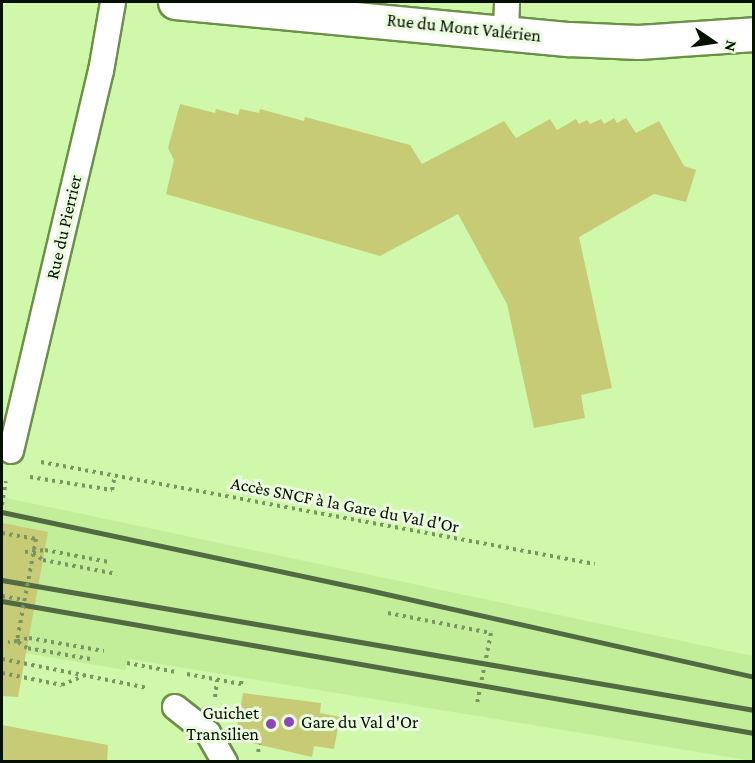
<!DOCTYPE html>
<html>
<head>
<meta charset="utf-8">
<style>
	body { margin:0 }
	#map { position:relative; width:755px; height:763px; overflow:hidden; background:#cff8aa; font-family:"Crimson Pro",serif }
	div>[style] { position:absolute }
	.built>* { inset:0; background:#c2ee9a }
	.building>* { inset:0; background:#c7cb75 }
	.path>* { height:4px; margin-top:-2px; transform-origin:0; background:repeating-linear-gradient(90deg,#799662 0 3px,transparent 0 7.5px) }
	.roads { filter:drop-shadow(2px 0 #6c9047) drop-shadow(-2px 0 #6c9047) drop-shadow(0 2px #6c9047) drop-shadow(0 -2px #6c9047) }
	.service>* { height:24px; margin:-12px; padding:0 12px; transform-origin:12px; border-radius:12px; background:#fff }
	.secondary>* { height:33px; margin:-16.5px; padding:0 16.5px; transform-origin:16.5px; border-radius:16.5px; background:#fff }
	.rail>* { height:4.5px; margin:-2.25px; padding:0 2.25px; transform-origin:2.25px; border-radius:2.25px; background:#526a41 }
	.path-bridge>* { height:4px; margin-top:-2px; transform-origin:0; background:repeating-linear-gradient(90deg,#799662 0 3px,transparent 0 7.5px) }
	.dots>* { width:16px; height:16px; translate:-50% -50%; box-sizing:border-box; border:3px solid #ebfcde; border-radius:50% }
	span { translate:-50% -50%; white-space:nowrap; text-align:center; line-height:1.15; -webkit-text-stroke:6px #ebfcde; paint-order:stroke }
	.street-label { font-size:18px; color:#051100 }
	.poi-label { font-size:18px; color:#051100 }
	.right { translate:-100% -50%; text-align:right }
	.left { translate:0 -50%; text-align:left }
	.frame { position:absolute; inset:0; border:3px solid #051100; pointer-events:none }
	.north { position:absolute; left:683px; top:12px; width:60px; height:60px; -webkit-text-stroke:4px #ebfcde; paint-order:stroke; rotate:103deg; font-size:16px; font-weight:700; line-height:24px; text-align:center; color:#051100 }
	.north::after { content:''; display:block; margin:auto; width:21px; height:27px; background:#051100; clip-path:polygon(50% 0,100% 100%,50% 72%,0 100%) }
</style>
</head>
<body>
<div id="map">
	<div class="built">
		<i style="clip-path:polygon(2px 497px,753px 656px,753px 761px,129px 659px,125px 670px,2px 649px)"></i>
	</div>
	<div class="building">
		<i style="clip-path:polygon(180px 104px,215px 113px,216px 109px,238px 115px,240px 109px,259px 113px,260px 109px,304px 121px,305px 117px,410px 145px,422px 164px,504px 121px,516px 138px,550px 119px,557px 130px,576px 119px,579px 124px,587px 120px,590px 124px,601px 119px,604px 124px,614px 118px,617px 123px,626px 118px,636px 133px,659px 121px,684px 166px,696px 170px,686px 202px,654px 194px,579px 237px,612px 388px,581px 395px,585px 418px,534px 428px,507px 304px,458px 214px,380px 256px,166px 194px,174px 160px,168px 148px)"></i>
		<i style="clip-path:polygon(2px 523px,48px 532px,18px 697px,2px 696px)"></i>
		<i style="clip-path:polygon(243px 693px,321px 703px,320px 713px,340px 717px,334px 749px,314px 746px,312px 757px,235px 739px)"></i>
		<i style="clip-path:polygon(2px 725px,108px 745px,107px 762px,2px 762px)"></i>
	</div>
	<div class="path">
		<i style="left:41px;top:462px;width:563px;rotate:10.43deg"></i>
		<i style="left:30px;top:477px;width:83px;rotate:9deg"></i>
		<i style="left:112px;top:490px;width:15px;rotate:-79deg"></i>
		<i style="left:2px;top:505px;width:24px;rotate:-81deg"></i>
		<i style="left:25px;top:552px;width:20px;rotate:-6deg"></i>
		<i style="left:45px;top:550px;width:65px;rotate:10.6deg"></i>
		<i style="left:33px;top:553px;width:12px;rotate:35deg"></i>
		<i style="left:43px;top:560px;width:75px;rotate:10.7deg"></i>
		<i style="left:2px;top:596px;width:23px;rotate:10deg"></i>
		<i style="left:388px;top:613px;width:105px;rotate:11deg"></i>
		<i style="left:491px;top:633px;width:72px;rotate:101.2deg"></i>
		<i style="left:2px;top:659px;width:149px;rotate:11.2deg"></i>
		<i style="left:90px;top:659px;width:64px;rotate:-170.1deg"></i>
		<i style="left:27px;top:648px;width:12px;rotate:-145deg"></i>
		<i style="left:17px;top:641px;width:12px;rotate:-14deg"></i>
		<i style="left:29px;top:638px;width:76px;rotate:9.8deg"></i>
		<i style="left:127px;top:663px;width:50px;rotate:10.4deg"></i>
		<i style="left:2px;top:673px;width:61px;rotate:11.3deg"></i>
		<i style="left:62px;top:685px;width:23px;rotate:-23deg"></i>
		<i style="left:187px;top:674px;width:55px;rotate:10.5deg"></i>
		<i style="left:241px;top:684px;width:6px;rotate:-81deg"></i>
		<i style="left:215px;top:697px;width:17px;rotate:-83deg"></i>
		<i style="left:258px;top:752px;width:8px;rotate:-76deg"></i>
	</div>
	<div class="roads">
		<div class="service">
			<i style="left:506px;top:31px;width:29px;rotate:-88deg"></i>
			<i style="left:11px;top:451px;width:391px;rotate:-76.7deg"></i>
			<i style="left:101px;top:71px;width:70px;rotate:-80.1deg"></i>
			<i style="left:175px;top:707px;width:42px;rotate:38.2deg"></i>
			<i style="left:208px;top:733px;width:34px;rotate:60deg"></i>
		</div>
		<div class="secondary">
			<i style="left:175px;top:2px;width:396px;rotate:5.4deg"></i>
			<i style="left:569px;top:39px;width:69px;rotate:2.5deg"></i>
			<i style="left:638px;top:42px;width:116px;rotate:-3.9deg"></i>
		</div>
	</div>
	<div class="rail">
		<i style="left:2px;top:512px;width:366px;rotate:12deg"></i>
		<i style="left:360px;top:588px;width:404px;rotate:12.7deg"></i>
		<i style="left:2px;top:580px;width:763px;rotate:9.81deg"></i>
		<i style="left:2px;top:601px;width:763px;rotate:9.96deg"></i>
	</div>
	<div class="path-bridge">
		<i style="left:2px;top:533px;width:35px;rotate:10deg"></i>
		<i style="left:36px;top:539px;width:104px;rotate:100.6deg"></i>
		<i style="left:17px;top:641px;width:9px;rotate:174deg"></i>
	</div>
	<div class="dots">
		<i style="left:289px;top:722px;background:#8d45b8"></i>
		<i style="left:271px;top:724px;background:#8d45b8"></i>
	</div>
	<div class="street-label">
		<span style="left:464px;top:28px;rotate:6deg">Rue du Mont Valérien</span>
		<span style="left:64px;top:227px;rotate:-77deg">Rue du Pierrier</span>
		<span style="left:345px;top:505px;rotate:11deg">Accès SNCF à la Gare du Val d'Or</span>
	</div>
	<div class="poi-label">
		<span class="right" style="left:259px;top:724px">Guichet<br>Transilien</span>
		<span class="left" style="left:301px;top:722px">Gare du Val d'Or</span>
	</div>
	<div class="frame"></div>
	<div class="north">N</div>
</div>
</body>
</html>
